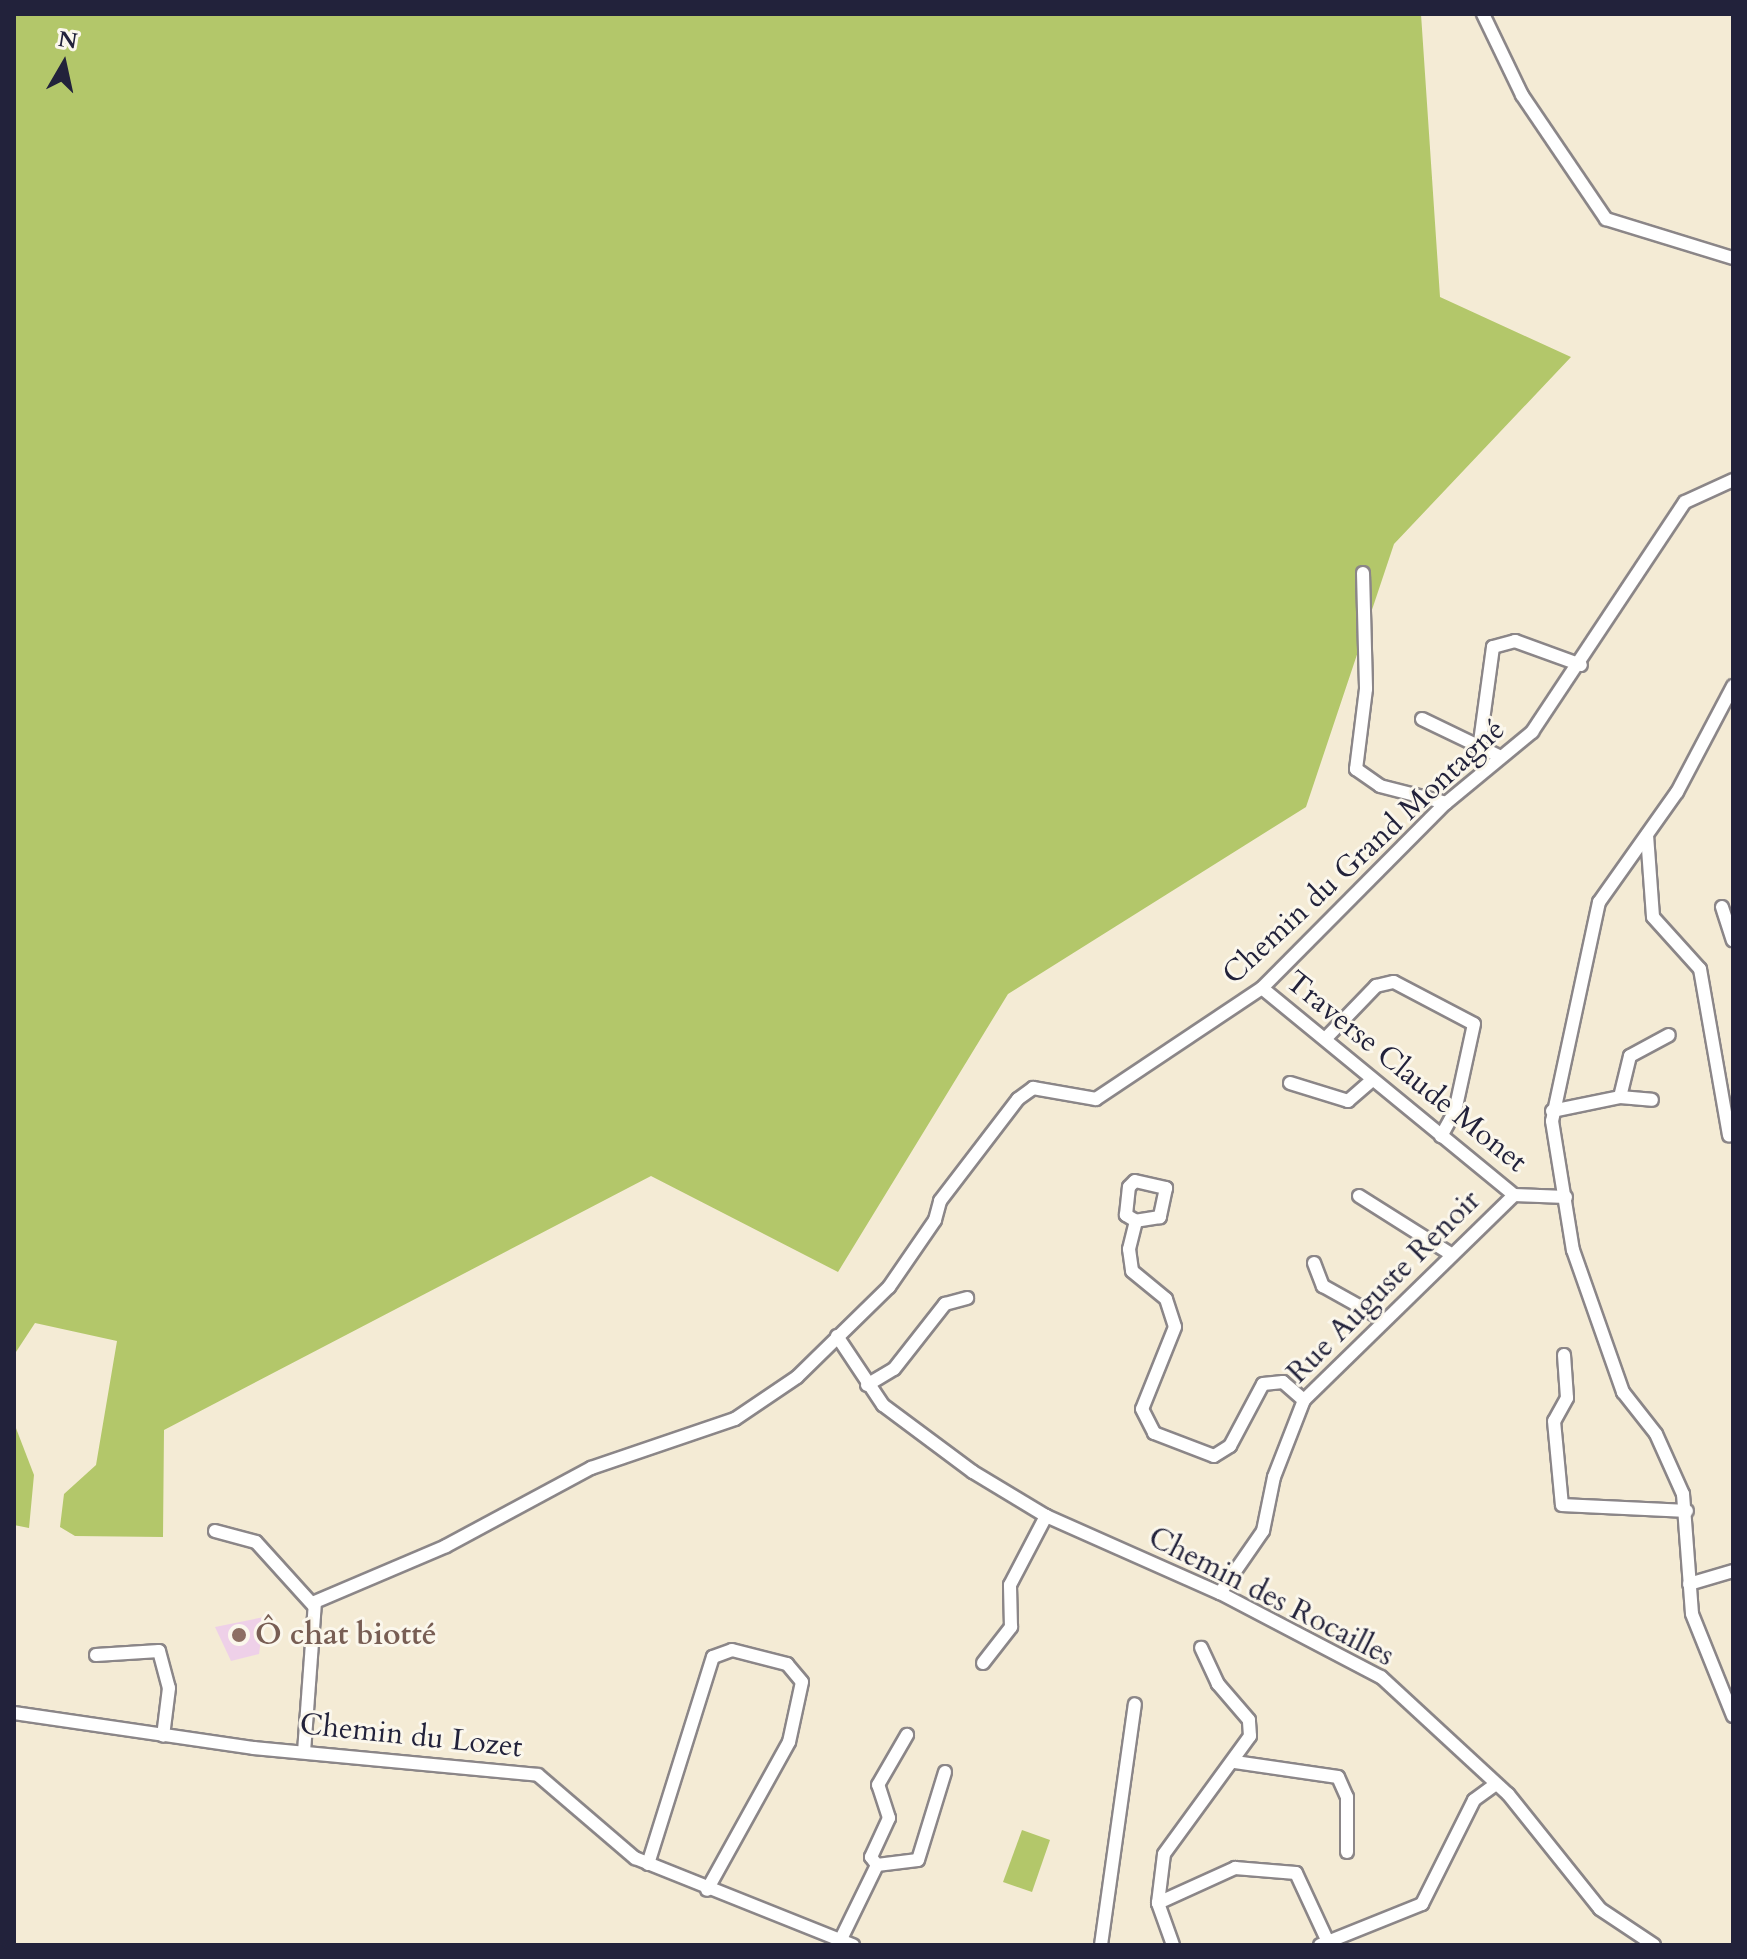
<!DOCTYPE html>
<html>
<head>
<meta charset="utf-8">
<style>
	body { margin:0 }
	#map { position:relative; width:1747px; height:1959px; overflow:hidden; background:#f4ebd5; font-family:Cardo,serif }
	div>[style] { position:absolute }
	.built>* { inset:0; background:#eed0e8 }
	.green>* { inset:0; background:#b3c76a }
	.roads { filter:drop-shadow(2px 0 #8b8688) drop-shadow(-2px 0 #8b8688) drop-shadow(0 2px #8b8688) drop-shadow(0 -2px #8b8688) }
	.minor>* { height:12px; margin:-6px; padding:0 6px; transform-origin:6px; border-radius:6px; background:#fff }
	.dots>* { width:22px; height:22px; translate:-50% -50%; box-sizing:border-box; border:4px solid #fbf7ec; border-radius:50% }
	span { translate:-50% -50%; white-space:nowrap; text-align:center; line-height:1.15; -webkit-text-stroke:6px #fbf7ec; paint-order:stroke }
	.street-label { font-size:30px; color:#22223b }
	.education-label { font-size:30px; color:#785e54; font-weight:700 }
	.left { translate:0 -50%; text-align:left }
	.frame { position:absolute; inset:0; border:16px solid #22223b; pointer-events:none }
	.north { position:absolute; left:24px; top:24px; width:80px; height:80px; -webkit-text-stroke:6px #fbf7ec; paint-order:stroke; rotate:9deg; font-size:22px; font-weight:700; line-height:32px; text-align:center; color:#22223b }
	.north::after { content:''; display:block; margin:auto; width:28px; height:36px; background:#22223b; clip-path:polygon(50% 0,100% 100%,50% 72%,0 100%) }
</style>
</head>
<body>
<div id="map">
	<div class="built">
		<i style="clip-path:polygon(264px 1617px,259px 1654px,231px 1661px,215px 1627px)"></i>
	</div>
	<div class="green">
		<i style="clip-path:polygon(14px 14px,1421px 14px,1440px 297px,1571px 357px,1394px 544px,1306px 807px,1008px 994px,838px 1272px,651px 1176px,164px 1430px,163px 1537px,75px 1536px,60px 1527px,64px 1494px,96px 1465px,117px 1341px,35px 1323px,14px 1355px)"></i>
		<i style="clip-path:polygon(14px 1423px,34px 1475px,29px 1528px,14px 1525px)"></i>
		<i style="clip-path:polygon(1022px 1830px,1050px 1840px,1032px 1892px,1003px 1882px)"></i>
	</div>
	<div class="roads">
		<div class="minor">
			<i style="left:1483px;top:14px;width:90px;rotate:64.3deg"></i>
			<i style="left:1522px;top:95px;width:150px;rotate:55.9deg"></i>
			<i style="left:1606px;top:219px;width:133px;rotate:17.1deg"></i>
			<i style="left:1363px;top:573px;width:116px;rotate:88.5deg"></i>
			<i style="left:1366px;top:689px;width:81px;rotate:97.1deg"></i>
			<i style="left:1356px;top:769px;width:29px;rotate:35deg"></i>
			<i style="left:1380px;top:786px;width:68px;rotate:14.4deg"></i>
			<i style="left:1733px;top:686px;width:120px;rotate:117.8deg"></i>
			<i style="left:1677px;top:792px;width:135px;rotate:125.3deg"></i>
			<i style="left:1599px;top:902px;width:224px;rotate:102.1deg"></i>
			<i style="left:1552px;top:1121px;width:131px;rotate:80.8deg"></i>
			<i style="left:1573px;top:1250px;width:151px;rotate:70.6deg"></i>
			<i style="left:1623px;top:1392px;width:53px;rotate:51.8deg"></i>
			<i style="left:1656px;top:1434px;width:66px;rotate:65.8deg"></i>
			<i style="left:1683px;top:1494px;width:120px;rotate:85.7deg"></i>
			<i style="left:1692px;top:1614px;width:110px;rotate:68.1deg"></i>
			<i style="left:1422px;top:719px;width:85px;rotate:25.7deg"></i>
			<i style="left:1480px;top:742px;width:96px;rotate:-82.2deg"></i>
			<i style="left:1493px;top:647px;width:23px;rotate:-15deg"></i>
			<i style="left:1515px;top:641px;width:70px;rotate:20deg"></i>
			<i style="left:1647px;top:835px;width:82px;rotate:85.8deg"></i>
			<i style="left:1653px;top:917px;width:70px;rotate:47.9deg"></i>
			<i style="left:1700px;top:969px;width:169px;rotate:80.1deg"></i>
			<i style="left:1722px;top:907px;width:35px;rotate:72deg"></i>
			<i style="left:1262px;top:988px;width:326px;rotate:39.4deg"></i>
			<i style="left:1514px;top:1195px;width:52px;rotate:2.2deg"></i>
			<i style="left:1327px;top:1037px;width:71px;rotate:-46.1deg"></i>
			<i style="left:1376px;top:986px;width:18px;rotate:-13deg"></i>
			<i style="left:1394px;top:982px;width:90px;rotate:27.7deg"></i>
			<i style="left:1474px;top:1024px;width:89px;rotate:102.3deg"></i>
			<i style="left:1455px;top:1111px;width:29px;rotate:119deg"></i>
			<i style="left:1290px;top:1083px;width:61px;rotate:17.2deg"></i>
			<i style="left:1348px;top:1101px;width:28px;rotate:-41deg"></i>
			<i style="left:1620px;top:1097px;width:32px;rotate:5deg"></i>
			<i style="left:1552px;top:1111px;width:69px;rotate:-11.6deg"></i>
			<i style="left:1620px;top:1097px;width:42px;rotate:-76.3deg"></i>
			<i style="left:1630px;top:1056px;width:44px;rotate:-28.3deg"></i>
			<i style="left:1359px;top:1196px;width:107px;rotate:32.3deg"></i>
			<i style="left:1136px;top:1221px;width:12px;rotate:-149deg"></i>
			<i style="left:1126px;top:1215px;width:28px;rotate:-84deg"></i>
			<i style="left:1129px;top:1187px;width:8px;rotate:-45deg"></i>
			<i style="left:1135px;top:1181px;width:32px;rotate:13deg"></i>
			<i style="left:1166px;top:1188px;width:30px;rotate:102deg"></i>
			<i style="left:1160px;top:1217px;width:24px;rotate:171deg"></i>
			<i style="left:1136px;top:1221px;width:29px;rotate:104deg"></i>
			<i style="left:1129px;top:1249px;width:22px;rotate:82deg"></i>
			<i style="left:1132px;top:1271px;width:44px;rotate:39.5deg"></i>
			<i style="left:1166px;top:1299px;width:29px;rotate:72deg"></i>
			<i style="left:1175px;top:1327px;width:88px;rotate:111.9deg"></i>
			<i style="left:1142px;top:1409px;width:27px;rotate:63deg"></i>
			<i style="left:1154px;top:1433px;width:64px;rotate:21deg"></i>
			<i style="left:1214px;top:1456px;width:19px;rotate:-32deg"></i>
			<i style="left:1230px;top:1446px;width:70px;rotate:-62deg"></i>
			<i style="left:1263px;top:1384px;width:20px;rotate:-6deg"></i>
			<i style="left:1283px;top:1382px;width:28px;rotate:41deg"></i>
			<i style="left:1314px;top:1263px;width:25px;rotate:69deg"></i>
			<i style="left:1323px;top:1286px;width:70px;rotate:29.1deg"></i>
			<i style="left:837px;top:1336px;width:83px;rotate:56.3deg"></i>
			<i style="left:883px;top:1405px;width:112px;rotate:36.7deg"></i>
			<i style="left:973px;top:1472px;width:85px;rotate:31.1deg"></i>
			<i style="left:1046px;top:1516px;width:190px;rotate:23.9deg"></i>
			<i style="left:1220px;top:1593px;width:182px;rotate:27.6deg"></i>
			<i style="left:1381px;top:1677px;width:173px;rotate:42.7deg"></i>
			<i style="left:1508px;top:1794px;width:147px;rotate:51.3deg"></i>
			<i style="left:1600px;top:1909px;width:65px;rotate:33.7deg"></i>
			<i style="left:1564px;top:1355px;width:43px;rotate:86deg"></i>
			<i style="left:1567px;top:1398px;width:26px;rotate:119deg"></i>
			<i style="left:1554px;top:1421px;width:84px;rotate:84.6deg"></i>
			<i style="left:1562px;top:1505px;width:125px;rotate:2.7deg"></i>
			<i style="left:867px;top:1385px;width:31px;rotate:-31deg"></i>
			<i style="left:894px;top:1369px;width:83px;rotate:-51.9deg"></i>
			<i style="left:945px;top:1304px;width:23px;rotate:-15deg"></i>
			<i style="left:215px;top:1531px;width:42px;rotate:15deg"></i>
			<i style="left:256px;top:1542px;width:85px;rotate:47.9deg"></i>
			<i style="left:1689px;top:1584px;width:46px;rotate:-16.5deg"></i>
			<i style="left:1220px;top:1593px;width:75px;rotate:-55.3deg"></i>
			<i style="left:1263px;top:1531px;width:55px;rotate:-78.5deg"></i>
			<i style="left:1274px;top:1477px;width:83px;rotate:-68.7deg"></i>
			<i style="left:1304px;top:1400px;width:293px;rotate:-44.3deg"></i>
			<i style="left:96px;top:1655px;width:63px;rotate:-3.6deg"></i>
			<i style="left:159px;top:1651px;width:38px;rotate:75deg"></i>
			<i style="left:169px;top:1688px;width:48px;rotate:97.1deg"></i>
			<i style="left:983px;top:1663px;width:46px;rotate:-52.1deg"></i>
			<i style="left:1011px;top:1627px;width:42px;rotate:-91.4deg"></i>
			<i style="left:1010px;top:1585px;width:78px;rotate:-62.4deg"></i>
			<i style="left:14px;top:1713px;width:243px;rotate:8.3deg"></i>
			<i style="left:254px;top:1748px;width:285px;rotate:5.4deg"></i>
			<i style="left:538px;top:1775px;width:128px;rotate:40.6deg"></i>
			<i style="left:635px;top:1858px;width:235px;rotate:21.8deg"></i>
			<i style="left:304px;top:1752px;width:150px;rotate:-85.8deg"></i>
			<i style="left:315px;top:1602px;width:142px;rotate:-23.1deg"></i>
			<i style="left:446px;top:1546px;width:165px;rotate:-28.3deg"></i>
			<i style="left:591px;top:1468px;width:152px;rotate:-18.8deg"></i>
			<i style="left:735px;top:1419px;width:75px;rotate:-34.1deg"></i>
			<i style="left:797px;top:1377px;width:129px;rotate:-44.4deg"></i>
			<i style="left:889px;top:1287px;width:81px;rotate:-55.5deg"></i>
			<i style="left:935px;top:1220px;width:20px;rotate:-75deg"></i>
			<i style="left:940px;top:1201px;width:128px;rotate:-52.6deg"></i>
			<i style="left:1018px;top:1099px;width:19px;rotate:-36deg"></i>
			<i style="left:1033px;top:1088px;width:64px;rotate:9.9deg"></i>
			<i style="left:1096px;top:1099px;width:200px;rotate:-33.8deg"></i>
			<i style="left:1262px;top:988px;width:261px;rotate:-45.2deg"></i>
			<i style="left:1446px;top:803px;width:112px;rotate:-39.5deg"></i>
			<i style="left:1532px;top:732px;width:276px;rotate:-56.4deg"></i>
			<i style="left:1685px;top:502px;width:53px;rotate:-24.6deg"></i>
			<i style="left:1235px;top:1762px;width:104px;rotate:8.3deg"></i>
			<i style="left:1338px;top:1777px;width:22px;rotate:66deg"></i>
			<i style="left:1347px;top:1797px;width:55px;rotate:90deg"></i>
			<i style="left:648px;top:1864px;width:217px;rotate:-72.6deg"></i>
			<i style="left:713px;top:1657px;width:20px;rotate:-20deg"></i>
			<i style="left:732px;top:1650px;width:57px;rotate:14.3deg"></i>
			<i style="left:787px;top:1664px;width:23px;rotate:50deg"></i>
			<i style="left:802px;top:1682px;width:61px;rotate:102.2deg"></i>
			<i style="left:789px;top:1742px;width:169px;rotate:119deg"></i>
			<i style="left:877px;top:1865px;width:10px;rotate:-127deg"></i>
			<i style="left:871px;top:1857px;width:43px;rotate:-65.2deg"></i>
			<i style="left:889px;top:1818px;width:35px;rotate:-108deg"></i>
			<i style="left:878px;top:1785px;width:58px;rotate:-59.9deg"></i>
			<i style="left:1158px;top:1903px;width:85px;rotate:-24.4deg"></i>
			<i style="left:1235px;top:1868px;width:61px;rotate:4.7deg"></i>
			<i style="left:1296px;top:1873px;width:76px;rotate:65.1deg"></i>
			<i style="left:840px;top:1941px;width:85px;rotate:-64deg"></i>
			<i style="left:877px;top:1865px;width:41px;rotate:-7deg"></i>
			<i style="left:918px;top:1860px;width:92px;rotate:-72.9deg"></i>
			<i style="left:1101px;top:1945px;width:243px;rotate:-82deg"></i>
			<i style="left:1173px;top:1945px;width:45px;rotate:-109.7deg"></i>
			<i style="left:1158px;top:1903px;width:49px;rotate:-83deg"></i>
			<i style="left:1164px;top:1854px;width:146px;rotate:-53.9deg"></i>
			<i style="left:1250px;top:1736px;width:16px;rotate:-94deg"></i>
			<i style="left:1249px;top:1720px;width:48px;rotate:-130.7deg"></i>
			<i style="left:1218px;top:1684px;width:40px;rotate:-115deg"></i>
			<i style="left:1320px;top:1945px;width:110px;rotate:-21.9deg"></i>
			<i style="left:1422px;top:1904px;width:116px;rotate:-63.4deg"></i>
			<i style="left:1474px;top:1800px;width:27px;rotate:-36deg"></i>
		</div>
	</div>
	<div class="dots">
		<i style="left:239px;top:1635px;background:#8d6e63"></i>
	</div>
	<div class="street-label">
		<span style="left:1364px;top:852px;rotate:-43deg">Chemin du Grand Montagné</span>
		<span style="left:1406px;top:1072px;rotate:39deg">Traverse Claude Monet</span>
		<span style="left:1384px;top:1287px;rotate:-45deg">Rue Auguste Renoir</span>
		<span style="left:1271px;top:1597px;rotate:27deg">Chemin des Rocailles</span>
		<span style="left:411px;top:1736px;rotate:6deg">Chemin du Lozet</span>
	</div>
	<div class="education-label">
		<span class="left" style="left:255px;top:1635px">Ô chat biotté</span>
	</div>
	<div class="frame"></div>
	<div class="north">N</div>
</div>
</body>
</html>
